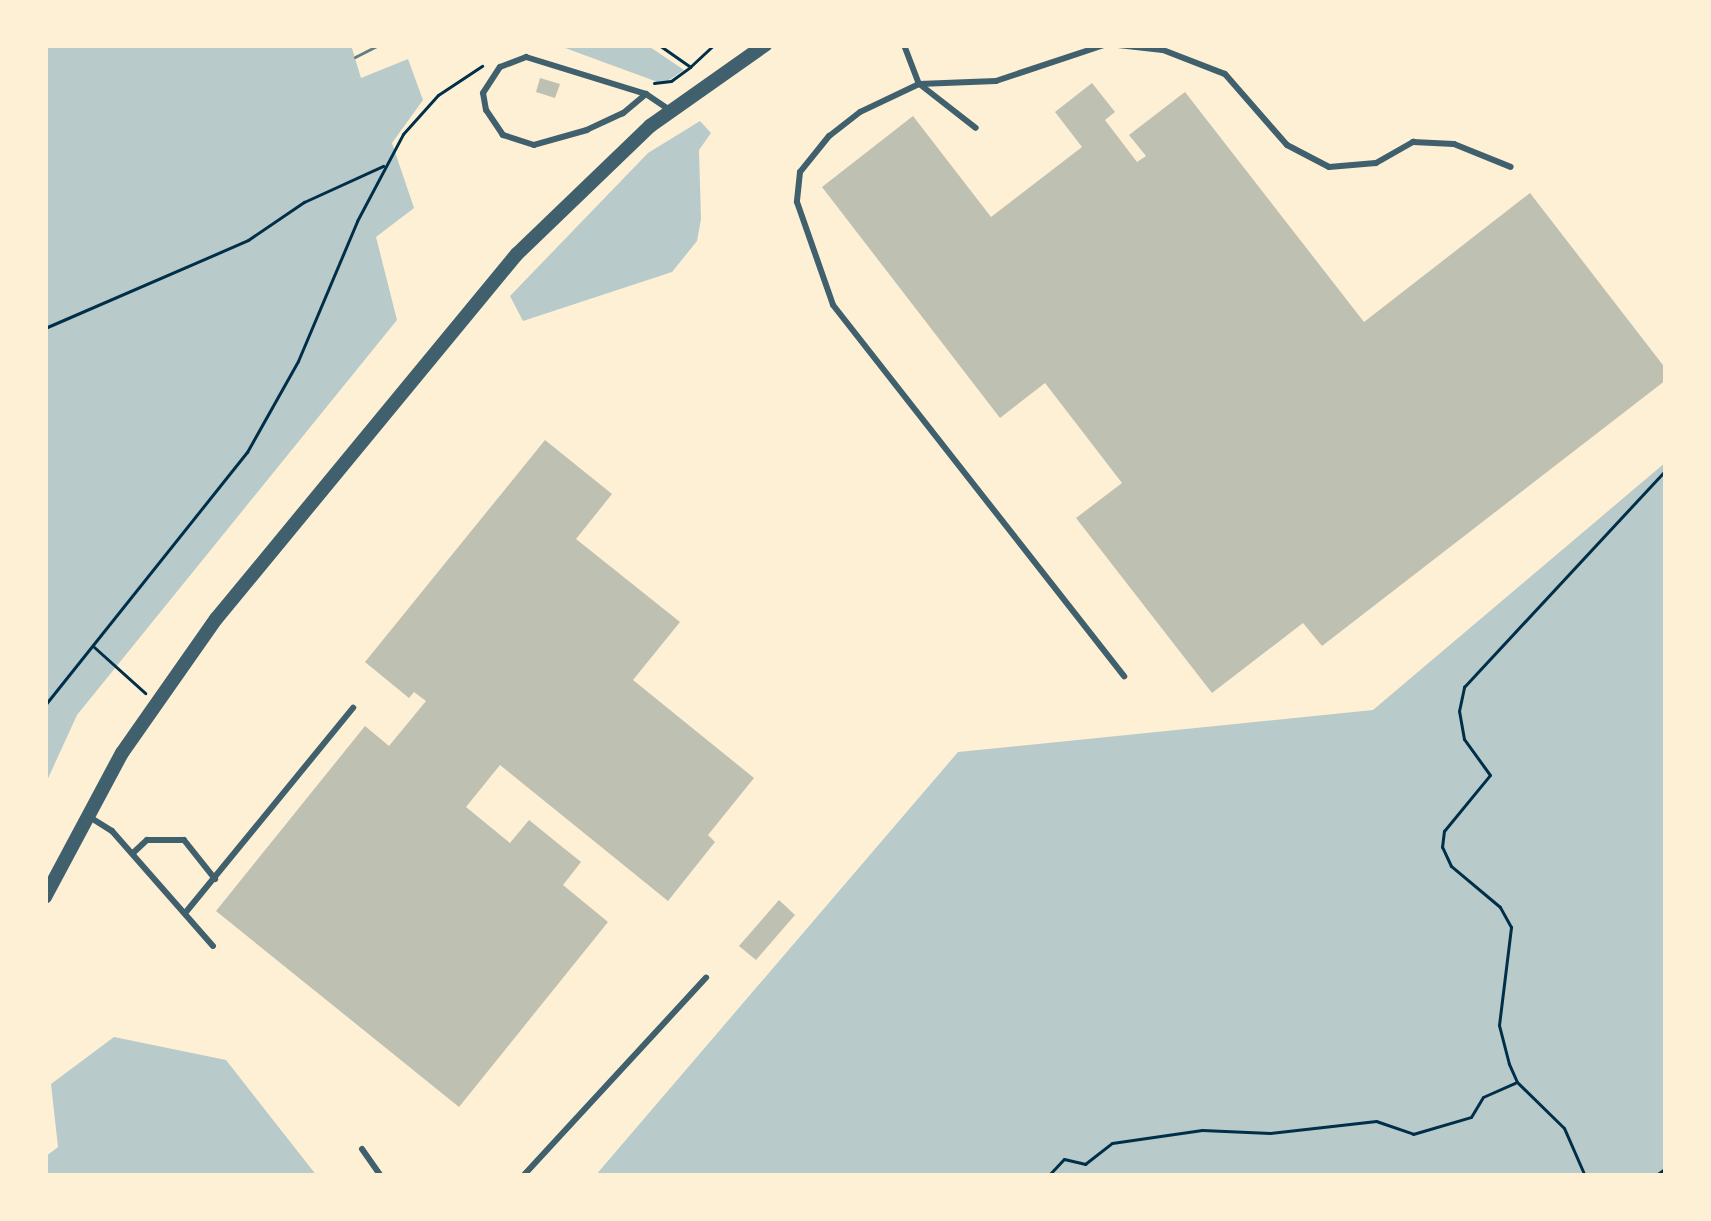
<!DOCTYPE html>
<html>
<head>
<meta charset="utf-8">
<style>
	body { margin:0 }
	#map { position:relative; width:1711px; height:1221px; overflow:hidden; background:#fdf0d5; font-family:"PT Sans",sans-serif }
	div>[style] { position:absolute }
	.green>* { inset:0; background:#b9caca }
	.building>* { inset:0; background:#bec0b2 }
	.path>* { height:3px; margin:-1.5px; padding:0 1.5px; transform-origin:1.5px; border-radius:1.5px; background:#003049 }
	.service>* { height:6px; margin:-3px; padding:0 3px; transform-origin:3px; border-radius:3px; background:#3f606c }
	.tertiary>* { height:14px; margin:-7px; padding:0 7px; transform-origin:7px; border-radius:7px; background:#3f606c }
	.tram>* { height:3px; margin:-1.5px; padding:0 1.5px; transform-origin:1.5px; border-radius:1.5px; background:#657d81 }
	span { translate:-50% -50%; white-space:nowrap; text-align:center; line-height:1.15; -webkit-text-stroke:12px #fdf0d5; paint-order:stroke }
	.frame { position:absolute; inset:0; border:48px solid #fdf0d5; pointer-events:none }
</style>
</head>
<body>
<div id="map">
	<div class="green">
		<i style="clip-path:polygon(45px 45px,351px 45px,361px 78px,408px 59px,423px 100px,392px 143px,414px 208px,376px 237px,397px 320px,77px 715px,45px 785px)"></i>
		<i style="clip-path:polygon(557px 45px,647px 45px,684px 70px,663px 84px)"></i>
		<i style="clip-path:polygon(700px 121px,711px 133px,699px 150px,701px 219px,697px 241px,672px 272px,523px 321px,510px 296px,648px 153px)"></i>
		<i style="clip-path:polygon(1666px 462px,1666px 1176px,595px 1176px,958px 752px,1373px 710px)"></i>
		<i style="clip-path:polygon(114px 1037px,226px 1060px,317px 1176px,45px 1176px,45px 1157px,58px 1147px,51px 1084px)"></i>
	</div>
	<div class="building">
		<i style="clip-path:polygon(540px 78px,560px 84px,555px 98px,536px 92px)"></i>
		<i style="clip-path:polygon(1092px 83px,1115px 112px,1105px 120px,1137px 162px,1146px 156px,1129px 135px,1185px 92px,1364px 322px,1530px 193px,1666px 369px,1666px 380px,1322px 646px,1303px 623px,1212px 693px,1076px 518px,1122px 483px,1045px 383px,1000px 418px,822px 187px,913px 116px,991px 217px,1082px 147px,1055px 112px)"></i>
		<i style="clip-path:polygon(545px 440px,612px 494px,576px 539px,680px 622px,633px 680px,754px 778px,708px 835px,715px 842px,668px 901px,500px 765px,466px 807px,510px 843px,529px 820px,581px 862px,563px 885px,608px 922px,459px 1107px,216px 911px,365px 726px,389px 746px,426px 701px,414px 692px,409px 698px,365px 662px)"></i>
		<i style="clip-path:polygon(779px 900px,795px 915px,756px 960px,739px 946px)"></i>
	</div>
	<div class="path">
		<i style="left:659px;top:45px;width:38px;rotate:35deg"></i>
		<i style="left:690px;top:67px;width:33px;rotate:-43deg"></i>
		<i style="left:654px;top:83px;width:17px;rotate:-7deg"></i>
		<i style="left:671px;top:81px;width:24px;rotate:-36deg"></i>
		<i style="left:45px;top:328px;width:221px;rotate:-23.4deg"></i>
		<i style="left:248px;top:240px;width:68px;rotate:-34.2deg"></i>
		<i style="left:304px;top:202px;width:87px;rotate:-24.5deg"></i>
		<i style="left:94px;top:647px;width:69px;rotate:42deg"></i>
		<i style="left:45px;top:705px;width:324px;rotate:-51.4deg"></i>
		<i style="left:247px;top:452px;width:104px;rotate:-60.7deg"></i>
		<i style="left:298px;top:361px;width:152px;rotate:-67.1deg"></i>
		<i style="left:357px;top:221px;width:98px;rotate:-62.1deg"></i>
		<i style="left:403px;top:134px;width:52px;rotate:-48.1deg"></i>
		<i style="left:438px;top:95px;width:53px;rotate:-33.4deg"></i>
		<i style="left:1048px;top:1176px;width:23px;rotate:-47deg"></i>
		<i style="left:1064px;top:1159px;width:22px;rotate:13deg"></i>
		<i style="left:1085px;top:1164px;width:34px;rotate:-38deg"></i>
		<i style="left:1112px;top:1143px;width:91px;rotate:-8.2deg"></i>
		<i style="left:1202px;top:1130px;width:68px;rotate:2.5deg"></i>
		<i style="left:1270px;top:1133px;width:107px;rotate:-6.5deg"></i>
		<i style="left:1376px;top:1121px;width:39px;rotate:19deg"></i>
		<i style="left:1413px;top:1134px;width:60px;rotate:-16.3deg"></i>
		<i style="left:1471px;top:1117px;width:23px;rotate:-59deg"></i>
		<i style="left:1483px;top:1097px;width:35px;rotate:-24deg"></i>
		<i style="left:1585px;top:1176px;width:52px;rotate:-113.6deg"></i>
		<i style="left:1564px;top:1128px;width:66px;rotate:-135.6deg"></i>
		<i style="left:1517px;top:1082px;width:20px;rotate:-114deg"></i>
		<i style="left:1509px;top:1064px;width:40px;rotate:-104.4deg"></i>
		<i style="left:1499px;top:1025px;width:99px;rotate:-83deg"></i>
		<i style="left:1511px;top:927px;width:23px;rotate:-119deg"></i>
		<i style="left:1500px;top:907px;width:64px;rotate:-140.1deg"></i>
		<i style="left:1451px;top:866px;width:21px;rotate:-115deg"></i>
		<i style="left:1442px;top:847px;width:16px;rotate:-83deg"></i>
		<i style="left:1444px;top:831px;width:72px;rotate:-50.6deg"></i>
		<i style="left:1490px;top:775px;width:44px;rotate:-125.8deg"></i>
		<i style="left:1464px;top:739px;width:28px;rotate:-100deg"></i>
		<i style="left:1459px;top:711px;width:25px;rotate:-78deg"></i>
		<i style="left:1464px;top:687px;width:296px;rotate:-47.1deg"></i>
		<i style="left:1655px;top:1176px;width:14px;rotate:-36deg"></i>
	</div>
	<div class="service">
		<i style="left:904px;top:45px;width:42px;rotate:69deg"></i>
		<i style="left:1104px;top:45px;width:114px;rotate:161.6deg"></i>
		<i style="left:996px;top:81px;width:77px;rotate:177.8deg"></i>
		<i style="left:919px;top:84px;width:65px;rotate:154.6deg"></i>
		<i style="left:860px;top:112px;width:39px;rotate:142deg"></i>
		<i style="left:829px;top:136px;width:46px;rotate:128.9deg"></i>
		<i style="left:800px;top:172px;width:30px;rotate:96deg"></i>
		<i style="left:797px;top:202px;width:109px;rotate:70.7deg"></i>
		<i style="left:833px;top:305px;width:472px;rotate:51.9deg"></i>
		<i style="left:1118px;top:45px;width:45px;rotate:6.3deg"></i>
		<i style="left:1163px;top:50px;width:66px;rotate:21.2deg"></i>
		<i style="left:1225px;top:74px;width:94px;rotate:48.9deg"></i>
		<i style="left:1287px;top:145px;width:47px;rotate:27.6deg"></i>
		<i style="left:1329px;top:167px;width:47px;rotate:-4.9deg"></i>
		<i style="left:1376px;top:163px;width:43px;rotate:-29.6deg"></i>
		<i style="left:1413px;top:142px;width:41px;rotate:2.8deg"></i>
		<i style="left:1454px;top:144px;width:61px;rotate:22deg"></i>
		<i style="left:922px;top:86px;width:68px;rotate:37.9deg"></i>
		<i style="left:646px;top:94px;width:30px;rotate:140deg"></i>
		<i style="left:623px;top:113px;width:40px;rotate:155deg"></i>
		<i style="left:587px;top:130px;width:55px;rotate:164.2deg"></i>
		<i style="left:534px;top:145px;width:33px;rotate:-162deg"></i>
		<i style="left:503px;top:135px;width:30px;rotate:-124deg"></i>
		<i style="left:486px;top:110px;width:17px;rotate:-100deg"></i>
		<i style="left:483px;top:93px;width:31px;rotate:-57deg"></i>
		<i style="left:500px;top:67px;width:28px;rotate:-21deg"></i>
		<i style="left:526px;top:57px;width:126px;rotate:17.1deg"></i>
		<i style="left:646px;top:94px;width:29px;rotate:34deg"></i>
		<i style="left:88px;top:816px;width:28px;rotate:32deg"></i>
		<i style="left:112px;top:831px;width:153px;rotate:48.7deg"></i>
		<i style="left:133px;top:853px;width:19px;rotate:-43deg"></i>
		<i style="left:147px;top:840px;width:37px"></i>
		<i style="left:184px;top:840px;width:50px;rotate:51.5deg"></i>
		<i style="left:186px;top:912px;width:264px;rotate:-50.7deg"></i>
		<i style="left:362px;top:1149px;width:33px;rotate:55deg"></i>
		<i style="left:523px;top:1176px;width:270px;rotate:-47.3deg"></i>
	</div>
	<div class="tertiary">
		<i style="left:45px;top:897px;width:163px;rotate:-61.9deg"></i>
		<i style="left:122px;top:753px;width:164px;rotate:-55deg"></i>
		<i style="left:216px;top:619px;width:473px;rotate:-50.5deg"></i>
		<i style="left:517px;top:254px;width:185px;rotate:-43.9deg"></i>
		<i style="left:650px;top:126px;width:141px;rotate:-35.2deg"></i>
	</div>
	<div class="tram">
		<i style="left:355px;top:57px;width:27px;rotate:-27deg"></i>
	</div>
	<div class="frame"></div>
</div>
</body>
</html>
